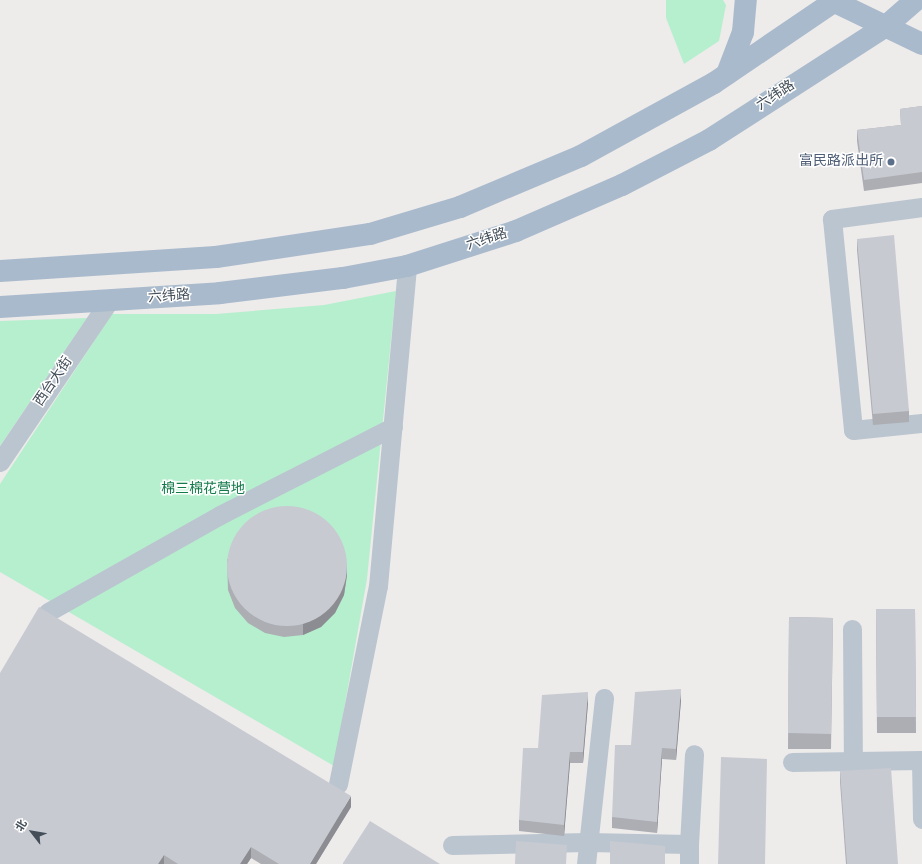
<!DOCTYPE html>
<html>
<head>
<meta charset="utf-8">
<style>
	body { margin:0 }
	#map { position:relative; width:922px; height:864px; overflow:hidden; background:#eeebeb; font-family:Overpass,"Noto Sans SC",sans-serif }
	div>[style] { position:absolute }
	.green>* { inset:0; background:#b6efce }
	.minor>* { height:19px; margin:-9.5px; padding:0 9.5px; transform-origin:9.5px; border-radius:9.5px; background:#bbc5cf }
	.major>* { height:22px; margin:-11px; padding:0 11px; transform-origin:11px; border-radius:11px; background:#a9bacc }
	.wall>* { inset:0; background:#acaeb4 }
	.shaded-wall>* { inset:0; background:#8c8d92 }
	.building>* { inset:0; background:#c8cad1 }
	.round { border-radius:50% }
	.dots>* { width:11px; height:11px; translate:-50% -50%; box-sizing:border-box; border:2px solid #fff; border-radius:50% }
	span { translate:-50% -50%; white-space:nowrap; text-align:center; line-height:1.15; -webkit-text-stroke:3px #fff; paint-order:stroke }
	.street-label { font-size:14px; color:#434e59 }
	.service-label { font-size:14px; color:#4e5e75 }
	.right { translate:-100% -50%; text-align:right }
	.park-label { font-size:14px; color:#137b4a }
	.north { position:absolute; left:12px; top:812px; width:40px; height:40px; -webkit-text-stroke:3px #fff; paint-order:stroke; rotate:301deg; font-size:11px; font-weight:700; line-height:16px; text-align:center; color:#434e59 }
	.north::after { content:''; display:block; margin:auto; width:14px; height:18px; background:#434e59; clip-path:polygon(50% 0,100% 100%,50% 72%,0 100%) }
</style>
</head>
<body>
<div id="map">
	<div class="green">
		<i style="clip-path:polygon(666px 0,723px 0,726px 5px,719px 41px,684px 64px,666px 18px)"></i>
		<i style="clip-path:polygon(396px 291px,367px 579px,334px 766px,0 572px,0 484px,112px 314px,216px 314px,324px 305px)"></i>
		<i style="clip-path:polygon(87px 318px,0 446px,0 321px)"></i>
	</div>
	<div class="minor">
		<i style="left:922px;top:207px;width:91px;rotate:172.4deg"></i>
		<i style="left:832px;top:219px;width:212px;rotate:84.3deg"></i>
		<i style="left:853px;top:430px;width:69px;rotate:-5.8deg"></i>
		<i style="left:0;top:462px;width:194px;rotate:-55.9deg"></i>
		<i style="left:48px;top:612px;width:197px;rotate:-29.4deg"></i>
		<i style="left:220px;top:515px;width:194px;rotate:-27deg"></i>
		<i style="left:852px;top:629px;width:130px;rotate:89.6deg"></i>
		<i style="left:921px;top:760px;width:59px;rotate:89deg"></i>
		<i style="left:792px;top:762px;width:130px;rotate:-0.9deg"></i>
		<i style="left:338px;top:784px;width:202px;rotate:-78.6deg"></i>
		<i style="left:378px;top:586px;width:321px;rotate:-84.8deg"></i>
		<i style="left:689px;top:844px;width:90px;rotate:-86.8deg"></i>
		<i style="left:452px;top:845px;width:135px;rotate:-1.3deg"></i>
		<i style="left:587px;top:842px;width:102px;rotate:1.1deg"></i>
		<i style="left:689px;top:844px;width:20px;rotate:90deg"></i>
		<i style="left:586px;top:864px;width:167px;rotate:-83.8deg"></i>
	</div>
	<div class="major">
		<i style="left:831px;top:0;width:101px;rotate:25.8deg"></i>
		<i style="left:727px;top:74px;width:45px;rotate:-69.1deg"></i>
		<i style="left:743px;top:32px;width:32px;rotate:-85deg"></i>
		<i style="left:0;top:271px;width:216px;rotate:-3.7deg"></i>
		<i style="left:216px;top:257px;width:156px;rotate:-8.5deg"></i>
		<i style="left:370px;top:234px;width:94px;rotate:-16.7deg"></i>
		<i style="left:460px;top:207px;width:131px;rotate:-22.9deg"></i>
		<i style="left:581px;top:156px;width:152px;rotate:-28.8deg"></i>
		<i style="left:714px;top:83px;width:148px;rotate:-34.2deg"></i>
		<i style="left:0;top:307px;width:220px;rotate:-3.6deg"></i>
		<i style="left:220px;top:293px;width:124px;rotate:-7deg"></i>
		<i style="left:343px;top:278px;width:65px;rotate:-10.6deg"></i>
		<i style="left:407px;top:266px;width:114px;rotate:-17.8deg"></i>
		<i style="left:516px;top:231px;width:116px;rotate:-23.5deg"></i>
		<i style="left:622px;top:185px;width:98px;rotate:-27.3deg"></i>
		<i style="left:709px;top:140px;width:211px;rotate:-32.8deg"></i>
		<i style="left:886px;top:26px;width:40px;rotate:-41deg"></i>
	</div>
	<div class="wall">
		<i style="clip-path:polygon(922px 106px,922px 183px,864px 191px,857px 141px,857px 130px,901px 125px,900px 109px)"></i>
		<i style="clip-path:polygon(857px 239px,909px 411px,909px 422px,873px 425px,857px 250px)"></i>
		<i style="clip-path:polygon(227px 559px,347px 575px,344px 595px,335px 613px,321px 627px,303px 635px,284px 637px,265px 633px,248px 623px,235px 608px,228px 590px)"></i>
		<i style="clip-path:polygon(876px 609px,915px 609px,916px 733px,877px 733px)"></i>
		<i style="clip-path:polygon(789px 617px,833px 618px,831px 749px,788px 749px)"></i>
		<i style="clip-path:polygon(681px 700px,676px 760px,662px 759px,657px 833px,612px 828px,612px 817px,631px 745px)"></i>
		<i style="clip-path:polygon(588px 703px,583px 763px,570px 763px,564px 836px,519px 831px,519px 820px)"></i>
		<i style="clip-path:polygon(840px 771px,898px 864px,846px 864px,840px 782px)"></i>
		<i style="clip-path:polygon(351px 807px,316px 864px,261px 864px,251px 858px,247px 864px,0 864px)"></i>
	</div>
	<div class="shaded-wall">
		<i style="clip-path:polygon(347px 564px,347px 575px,344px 595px,335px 613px,321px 627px,303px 635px,303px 624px)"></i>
		<i style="clip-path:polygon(681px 689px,681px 700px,676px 760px,676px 749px)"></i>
		<i style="clip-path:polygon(588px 692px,588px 703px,583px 763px,583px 752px)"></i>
		<i style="clip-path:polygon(662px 748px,662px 759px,657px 833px,657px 822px)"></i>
		<i style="clip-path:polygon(570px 752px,570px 763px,564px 836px,564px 825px)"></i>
		<i style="clip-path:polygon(351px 796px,351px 807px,316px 864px,310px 864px)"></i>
		<i style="clip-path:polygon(251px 847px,251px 858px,247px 864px,240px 864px)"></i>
		<i style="clip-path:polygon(164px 855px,164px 864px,158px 864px)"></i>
	</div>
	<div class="building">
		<i style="clip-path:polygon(922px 106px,922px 172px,864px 180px,857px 130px,901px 125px,900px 109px)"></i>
		<i style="clip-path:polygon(894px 235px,909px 411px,873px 414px,857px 239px)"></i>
		<i class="round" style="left:227px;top:506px;width:120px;height:120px"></i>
		<i style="clip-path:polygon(39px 607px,351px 796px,310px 864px,279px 864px,251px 847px,240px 864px,178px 864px,164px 855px,158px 864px,0 864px,0 673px)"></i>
		<i style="clip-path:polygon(876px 609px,915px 609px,916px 717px,877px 717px)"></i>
		<i style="clip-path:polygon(789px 617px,833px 618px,831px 734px,788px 733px)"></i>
		<i style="clip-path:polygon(681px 689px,676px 749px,662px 748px,657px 822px,612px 817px,615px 745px,631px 745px,635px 692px)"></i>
		<i style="clip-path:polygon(588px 692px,583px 752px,570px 752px,564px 825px,519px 820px,523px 748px,538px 748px,542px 695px)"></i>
		<i style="clip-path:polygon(721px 757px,767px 759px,765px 864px,718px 864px)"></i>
		<i style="clip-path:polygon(891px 768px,898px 864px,847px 864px,840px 771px)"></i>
		<i style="clip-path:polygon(370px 821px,440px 864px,343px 864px,343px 863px)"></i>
		<i style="clip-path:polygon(516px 841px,567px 845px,566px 864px,515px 864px)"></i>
		<i style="clip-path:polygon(610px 841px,665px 846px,665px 864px,610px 864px)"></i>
	</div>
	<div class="dots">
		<i style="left:891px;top:162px;background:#5c6f8a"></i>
	</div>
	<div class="street-label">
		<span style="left:776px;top:96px;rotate:-33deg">六纬路</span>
		<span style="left:487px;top:240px;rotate:-18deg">六纬路</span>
		<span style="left:169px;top:297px;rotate:-4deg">六纬路</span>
		<span style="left:54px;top:382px;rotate:-56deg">西台大街</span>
	</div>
	<div class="service-label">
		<span class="right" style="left:883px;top:162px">富民路派出所</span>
	</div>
	<div class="park-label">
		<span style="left:203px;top:490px">棉三棉花营地</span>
	</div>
	<div class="north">北</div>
</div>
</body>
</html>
